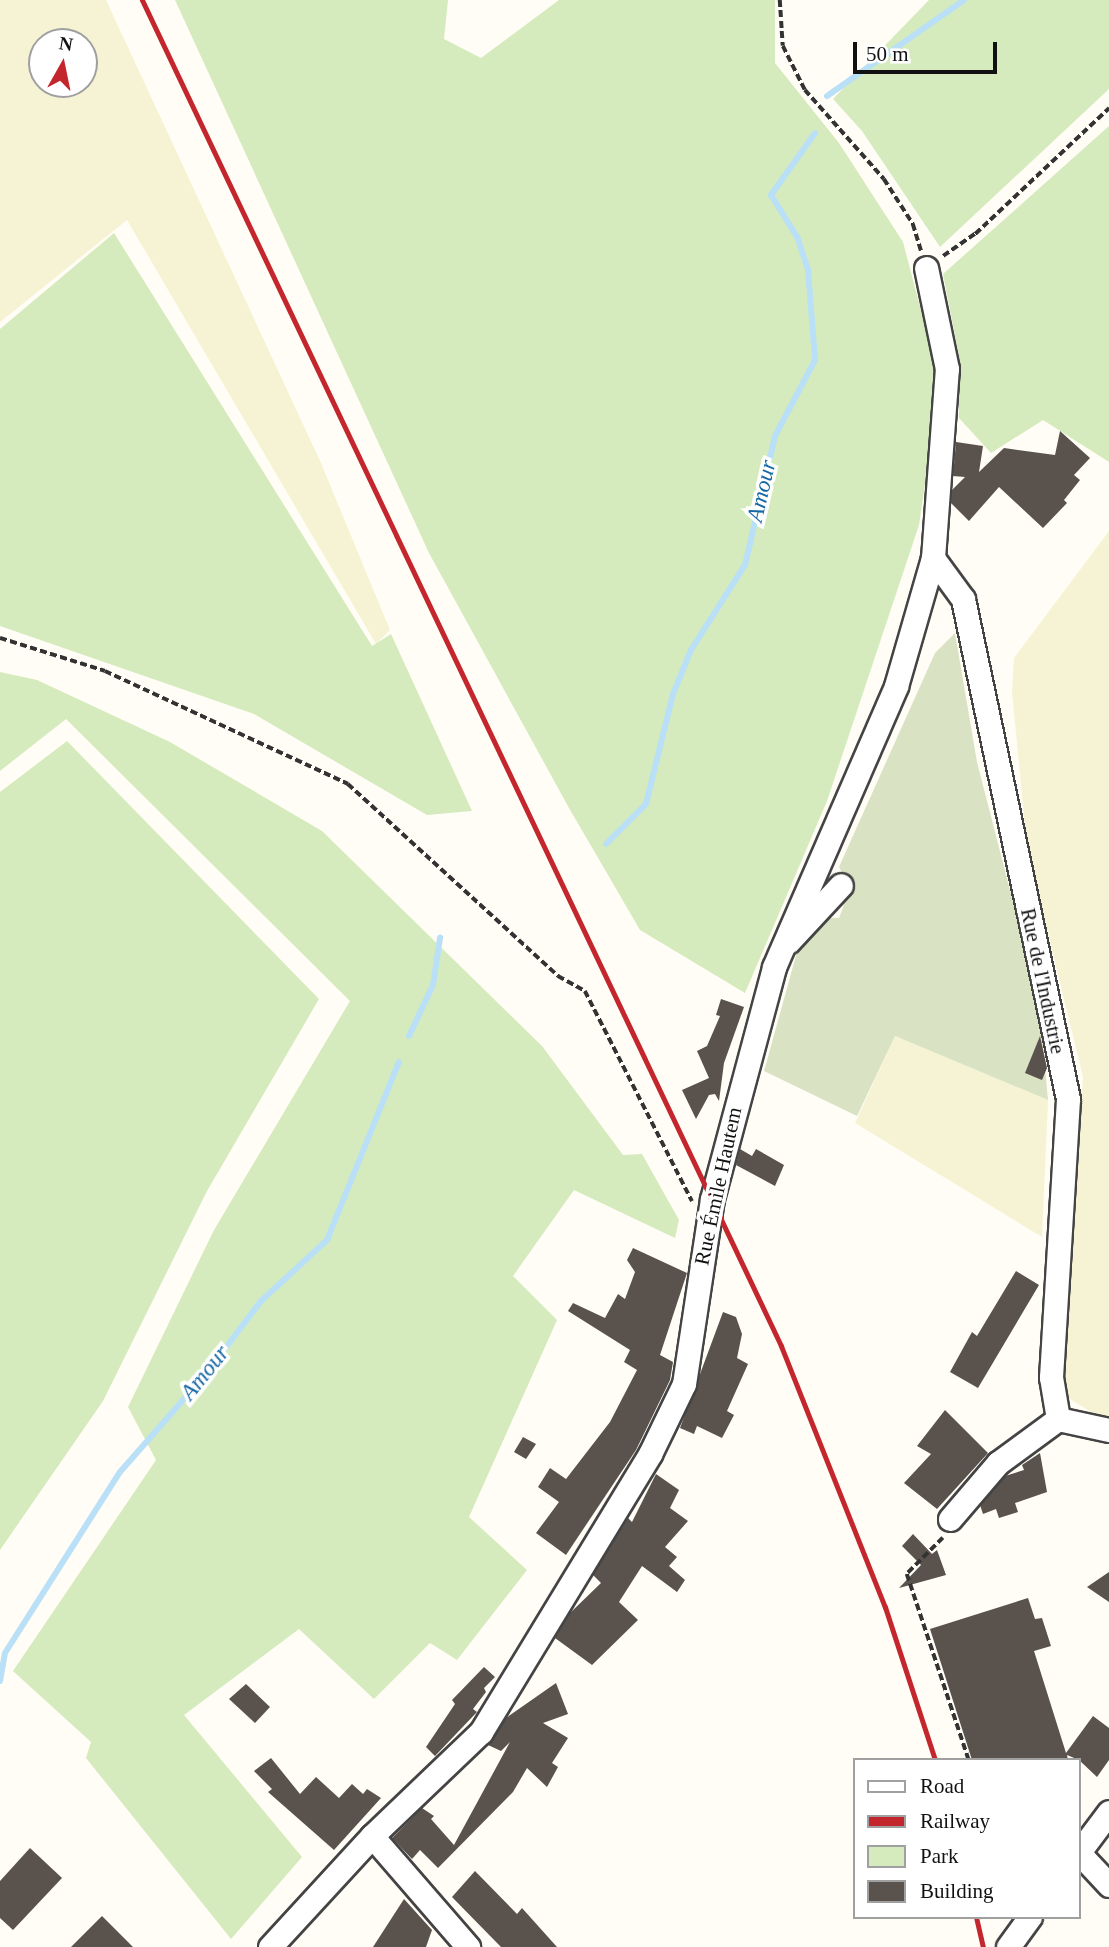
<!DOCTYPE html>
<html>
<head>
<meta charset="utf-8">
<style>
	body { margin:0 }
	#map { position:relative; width:1109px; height:1947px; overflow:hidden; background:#fffdf5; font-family:Georgia,serif }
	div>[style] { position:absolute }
	.farmland>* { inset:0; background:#f6f3d4 }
	.green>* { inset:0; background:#d5ebbd }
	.cemetery>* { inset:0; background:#d9e3c4 }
	.stream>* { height:6px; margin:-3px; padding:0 3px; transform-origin:3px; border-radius:3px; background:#b9e0f7 }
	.building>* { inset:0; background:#5a524d }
	.path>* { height:3.5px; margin-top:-1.75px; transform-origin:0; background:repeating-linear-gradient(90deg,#333 0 7px,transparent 0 10.5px) }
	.roads { filter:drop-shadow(2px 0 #444) drop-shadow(-2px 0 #444) drop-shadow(0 2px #444) drop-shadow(0 -2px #444) }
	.minor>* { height:23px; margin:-11.5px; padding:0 11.5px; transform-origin:11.5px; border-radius:11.5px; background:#fff }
	.rail>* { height:5px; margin:-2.5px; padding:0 2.5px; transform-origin:2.5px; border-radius:2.5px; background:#c4262e }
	span { translate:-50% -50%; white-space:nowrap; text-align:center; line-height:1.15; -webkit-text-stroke:7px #fff; paint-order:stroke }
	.street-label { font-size:21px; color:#111 }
	.water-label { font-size:23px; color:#1768a6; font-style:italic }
	.legend { position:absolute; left:853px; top:1758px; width:228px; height:161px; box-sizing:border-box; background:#fff; border:2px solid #a0a0a0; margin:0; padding:9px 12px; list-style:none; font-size:21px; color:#111 }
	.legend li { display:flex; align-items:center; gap:14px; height:35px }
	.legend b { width:35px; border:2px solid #a0a0a0 }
	.north { position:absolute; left:28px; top:28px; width:70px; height:70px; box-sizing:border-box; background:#fff; border:2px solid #a0a0a0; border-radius:50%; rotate:9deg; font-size:19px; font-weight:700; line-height:28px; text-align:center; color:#111 }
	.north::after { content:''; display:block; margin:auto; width:24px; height:32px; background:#c4262e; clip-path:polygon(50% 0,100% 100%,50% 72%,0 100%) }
	.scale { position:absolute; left:853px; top:42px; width:144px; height:32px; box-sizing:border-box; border:4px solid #111; border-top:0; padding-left:9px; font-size:21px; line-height:24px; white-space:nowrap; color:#111; -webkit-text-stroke:5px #fff; paint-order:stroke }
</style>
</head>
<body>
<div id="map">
	<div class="farmland">
		<i style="clip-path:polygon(evenodd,0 0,106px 0,321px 463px,390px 630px,376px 644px,127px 220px,0 322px,0 0,42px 42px,84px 42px,84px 84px,42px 84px,42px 42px)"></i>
		<i style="clip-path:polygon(1109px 531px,1109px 1416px,1099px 1417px,1067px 1397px,1061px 1374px,1083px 1077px,1027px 847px,1012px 692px,1014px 658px)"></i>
		<i style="clip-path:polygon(895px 1036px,1048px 1100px,1042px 1237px,855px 1123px)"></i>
	</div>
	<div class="green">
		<i style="clip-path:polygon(175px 0,448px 0,444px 39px,481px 58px,559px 0,775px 0,775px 63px,839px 143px,903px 242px,940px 383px,919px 525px,827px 801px,745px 993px,640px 930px,569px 808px,429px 553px)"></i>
		<i style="clip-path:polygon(929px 0,1109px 0,1109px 89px,940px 247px,862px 131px,833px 99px)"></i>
		<i style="clip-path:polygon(1109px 126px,1109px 462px,1043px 420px,991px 453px,959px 418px,959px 356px,943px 274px)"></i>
		<i style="clip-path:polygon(114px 233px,372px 646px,391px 634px,472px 811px,427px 815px,254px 714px,0 626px,0 329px)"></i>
		<i style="clip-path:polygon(0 672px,37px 680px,170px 742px,322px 831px,542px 1046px,623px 1155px,642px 1154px,679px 1220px,675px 1238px,574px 1190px,513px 1276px,557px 1320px,469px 1517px,527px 1570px,457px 1660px,430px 1643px,374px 1699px,299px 1629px,184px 1715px,302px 1857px,231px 1939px,86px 1758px,91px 1742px,13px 1671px,156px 1460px,128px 1407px,214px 1230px,350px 1001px,66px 719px,0 771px)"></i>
		<i style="clip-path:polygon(67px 741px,319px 999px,207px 1191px,103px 1401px,0 1550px,0 792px)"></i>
	</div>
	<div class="cemetery">
		<i style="clip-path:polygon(955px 633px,977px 762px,1039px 1003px,1048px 1100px,895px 1036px,857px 1116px,764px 1071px,797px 952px,826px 918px,839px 918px,850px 889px,839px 867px,935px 653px)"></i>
	</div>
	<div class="stream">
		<i style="left:827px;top:96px;width:167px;rotate:-35deg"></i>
		<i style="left:606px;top:844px;width:57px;rotate:-45deg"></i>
		<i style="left:646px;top:804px;width:113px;rotate:-76.2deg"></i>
		<i style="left:673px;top:694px;width:48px;rotate:-67.8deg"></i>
		<i style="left:691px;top:650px;width:101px;rotate:-57.6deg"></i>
		<i style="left:745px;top:565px;width:132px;rotate:-76.9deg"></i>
		<i style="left:775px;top:436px;width:86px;rotate:-62.2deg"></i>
		<i style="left:815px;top:360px;width:90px;rotate:-94.4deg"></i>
		<i style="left:808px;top:270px;width:35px;rotate:-108deg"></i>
		<i style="left:797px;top:237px;width:49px;rotate:-121.8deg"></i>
		<i style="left:771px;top:195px;width:76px;rotate:-54.6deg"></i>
		<i style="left:409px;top:1036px;width:56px;rotate:-64.8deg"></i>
		<i style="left:433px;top:985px;width:48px;rotate:-81.5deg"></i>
		<i style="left:0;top:1681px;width:28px;rotate:-80deg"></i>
		<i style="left:5px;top:1653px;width:214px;rotate:-57.6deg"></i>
		<i style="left:120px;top:1472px;width:129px;rotate:-48.8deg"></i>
		<i style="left:205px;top:1375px;width:93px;rotate:-52.9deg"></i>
		<i style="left:261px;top:1301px;width:90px;rotate:-42.7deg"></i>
		<i style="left:327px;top:1240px;width:192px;rotate:-68deg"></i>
	</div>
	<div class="building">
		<i style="clip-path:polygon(1060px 431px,1090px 458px,1074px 475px,1080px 480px,1064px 500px,1067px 503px,1043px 528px,999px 487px,969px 521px,951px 503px,952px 490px,965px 477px,953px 476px,956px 442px,983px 446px,979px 472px,1004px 448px,1055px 455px)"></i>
		<i style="clip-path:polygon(721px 999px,744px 1007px,724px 1063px,719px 1101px,715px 1094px,709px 1095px,696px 1119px,682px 1090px,709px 1078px,697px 1051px,707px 1046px,720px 1016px,716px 1015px)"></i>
		<i style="clip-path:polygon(1040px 1036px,1047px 1068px,1042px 1080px,1025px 1073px)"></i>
		<i style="clip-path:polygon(740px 1149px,752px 1156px,756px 1149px,784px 1165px,775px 1186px,736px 1165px)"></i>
		<i style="clip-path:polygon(633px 1248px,687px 1273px,660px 1355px,673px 1362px,670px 1380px,636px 1450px,566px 1555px,536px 1533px,559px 1502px,538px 1487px,550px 1468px,566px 1479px,610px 1422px,637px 1370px,624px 1362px,630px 1350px,568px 1311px,573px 1303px,605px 1318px,618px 1294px,625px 1299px,635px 1272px,627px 1260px)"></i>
		<i style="clip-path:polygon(1016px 1271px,1039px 1285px,978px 1388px,950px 1372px,972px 1332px,977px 1336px)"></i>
		<i style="clip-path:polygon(723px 1312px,736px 1317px,742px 1334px,737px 1358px,748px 1364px,727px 1411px,734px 1415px,722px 1438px,697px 1426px,694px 1434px,680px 1428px)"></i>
		<i style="clip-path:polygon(945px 1410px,988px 1453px,937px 1509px,904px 1483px,931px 1454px,917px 1446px)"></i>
		<i style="clip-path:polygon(523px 1437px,536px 1444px,526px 1459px,514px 1452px)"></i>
		<i style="clip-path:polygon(1040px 1453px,1047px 1492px,1015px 1503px,1018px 1512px,999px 1518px,996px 1509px,983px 1514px,980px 1505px,1005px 1476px,1024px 1470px,1022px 1465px)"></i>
		<i style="clip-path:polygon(656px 1474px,679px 1490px,670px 1508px,688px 1521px,665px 1547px,677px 1557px,669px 1566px,685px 1580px,677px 1592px,642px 1566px,619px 1602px,638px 1620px,592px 1665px,555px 1638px,570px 1613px,601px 1583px,593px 1575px,628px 1518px,632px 1522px)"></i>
		<i style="clip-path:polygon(913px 1534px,932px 1554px,937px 1550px,946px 1575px,899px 1588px,921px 1565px,902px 1546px)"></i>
		<i style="clip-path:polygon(1109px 1572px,1109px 1602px,1087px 1587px)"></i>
		<i style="clip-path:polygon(1028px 1598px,1035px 1619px,1042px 1618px,1051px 1646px,1034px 1651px,1066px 1753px,1093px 1716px,1109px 1728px,1109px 1760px,1097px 1777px,1079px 1760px,1067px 1755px,1068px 1760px,972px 1760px,930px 1629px)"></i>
		<i style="clip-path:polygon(484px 1667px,495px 1677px,484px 1688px,486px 1692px,473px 1709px,477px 1712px,435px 1756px,426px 1747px,455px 1704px,452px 1700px)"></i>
		<i style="clip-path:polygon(556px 1683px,568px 1714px,543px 1723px,568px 1738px,552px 1763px,558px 1767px,547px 1787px,527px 1768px,513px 1792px,438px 1868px,420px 1850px,412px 1859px,392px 1838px,422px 1808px,434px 1816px,431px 1819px,454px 1845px,510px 1742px,501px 1751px,488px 1745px,506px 1718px)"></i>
		<i style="clip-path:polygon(246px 1684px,270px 1707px,255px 1723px,229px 1699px)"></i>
		<i style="clip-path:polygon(271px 1758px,300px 1794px,316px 1777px,339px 1798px,352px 1784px,363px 1794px,367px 1789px,381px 1798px,334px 1850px,268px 1792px,272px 1789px,254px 1771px)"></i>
		<i style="clip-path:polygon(30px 1848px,62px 1878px,13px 1930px,0 1918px,0 1881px)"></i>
		<i style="clip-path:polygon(475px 1871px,517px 1914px,522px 1908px,557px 1947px,501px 1947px,452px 1897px)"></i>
		<i style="clip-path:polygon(404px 1899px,432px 1930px,426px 1947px,373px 1947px)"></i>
		<i style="clip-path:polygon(102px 1916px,133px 1947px,71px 1947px)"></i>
	</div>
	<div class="path">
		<i style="left:780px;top:0;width:46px;rotate:86.3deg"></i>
		<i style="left:783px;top:46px;width:49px;rotate:63.4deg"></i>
		<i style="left:805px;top:90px;width:119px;rotate:48.4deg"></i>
		<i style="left:884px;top:179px;width:54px;rotate:57.2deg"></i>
		<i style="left:913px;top:224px;width:28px;rotate:73deg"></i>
		<i style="left:943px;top:256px;width:39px;rotate:-35deg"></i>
		<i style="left:975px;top:234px;width:184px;rotate:-43.2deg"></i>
		<i style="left:0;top:638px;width:110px;rotate:17.4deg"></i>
		<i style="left:105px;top:671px;width:268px;rotate:24.9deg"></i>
		<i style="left:348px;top:784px;width:285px;rotate:42.4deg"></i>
		<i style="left:558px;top:976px;width:31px;rotate:29deg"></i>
		<i style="left:585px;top:991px;width:236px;rotate:63deg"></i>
		<i style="left:943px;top:1538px;width:51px;rotate:135deg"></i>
		<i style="left:907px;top:1574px;width:196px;rotate:71.6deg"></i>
	</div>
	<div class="roads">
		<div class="minor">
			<i style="left:933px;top:558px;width:51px;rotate:53.8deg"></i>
			<i style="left:963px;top:599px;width:511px;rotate:78.14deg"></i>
			<i style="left:1068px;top:1099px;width:279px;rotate:93.5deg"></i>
			<i style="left:1051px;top:1377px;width:43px;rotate:80.5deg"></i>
			<i style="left:789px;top:941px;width:76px;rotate:-47.1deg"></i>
			<i style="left:950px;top:1519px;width:74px;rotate:-49.4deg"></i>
			<i style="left:998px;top:1463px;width:74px;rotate:-36.3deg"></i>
			<i style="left:1058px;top:1419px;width:52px;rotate:12.2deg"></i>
			<i style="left:372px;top:1836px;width:147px;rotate:49.1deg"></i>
			<i style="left:1079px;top:1852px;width:50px;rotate:-53.1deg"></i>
			<i style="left:1079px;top:1853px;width:44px;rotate:46.8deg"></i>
			<i style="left:270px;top:1947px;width:151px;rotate:-47.4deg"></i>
			<i style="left:372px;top:1836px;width:151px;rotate:-43.7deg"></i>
			<i style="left:481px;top:1732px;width:325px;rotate:-58.7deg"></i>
			<i style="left:650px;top:1454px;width:78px;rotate:-64.1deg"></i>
			<i style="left:684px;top:1384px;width:187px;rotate:-81.4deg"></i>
			<i style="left:712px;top:1199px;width:240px;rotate:-75deg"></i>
			<i style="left:774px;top:967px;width:306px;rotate:-66.5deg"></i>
			<i style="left:896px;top:686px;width:133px;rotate:-73.9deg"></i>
			<i style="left:933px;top:558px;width:190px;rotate:-85.8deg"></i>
			<i style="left:947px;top:369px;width:103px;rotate:-101.7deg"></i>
			<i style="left:1008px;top:1947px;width:37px;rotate:-54deg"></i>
		</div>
	</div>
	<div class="rail">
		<i style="left:142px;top:0;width:1490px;rotate:64.6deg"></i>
		<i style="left:781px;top:1346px;width:281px;rotate:68.3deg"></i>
		<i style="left:885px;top:1607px;width:161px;rotate:71.9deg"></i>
		<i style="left:976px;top:1917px;width:31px;rotate:77deg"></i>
	</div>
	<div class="street-label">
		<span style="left:1043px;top:981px;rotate:78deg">Rue de l'Industrie</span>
		<span style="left:718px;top:1186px;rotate:-78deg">Rue Émile Hautem</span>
	</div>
	<div class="water-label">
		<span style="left:762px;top:491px;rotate:-77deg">Amour</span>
		<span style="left:205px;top:1373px;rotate:-51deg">Amour</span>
	</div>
	<ul class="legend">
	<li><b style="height:9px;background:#fff"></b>Road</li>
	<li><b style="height:9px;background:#c4262e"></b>Railway</li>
	<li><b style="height:19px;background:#d5ebbd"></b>Park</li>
	<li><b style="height:19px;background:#5a524d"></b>Building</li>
	</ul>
	<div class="north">N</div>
	<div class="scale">50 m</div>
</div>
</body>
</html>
